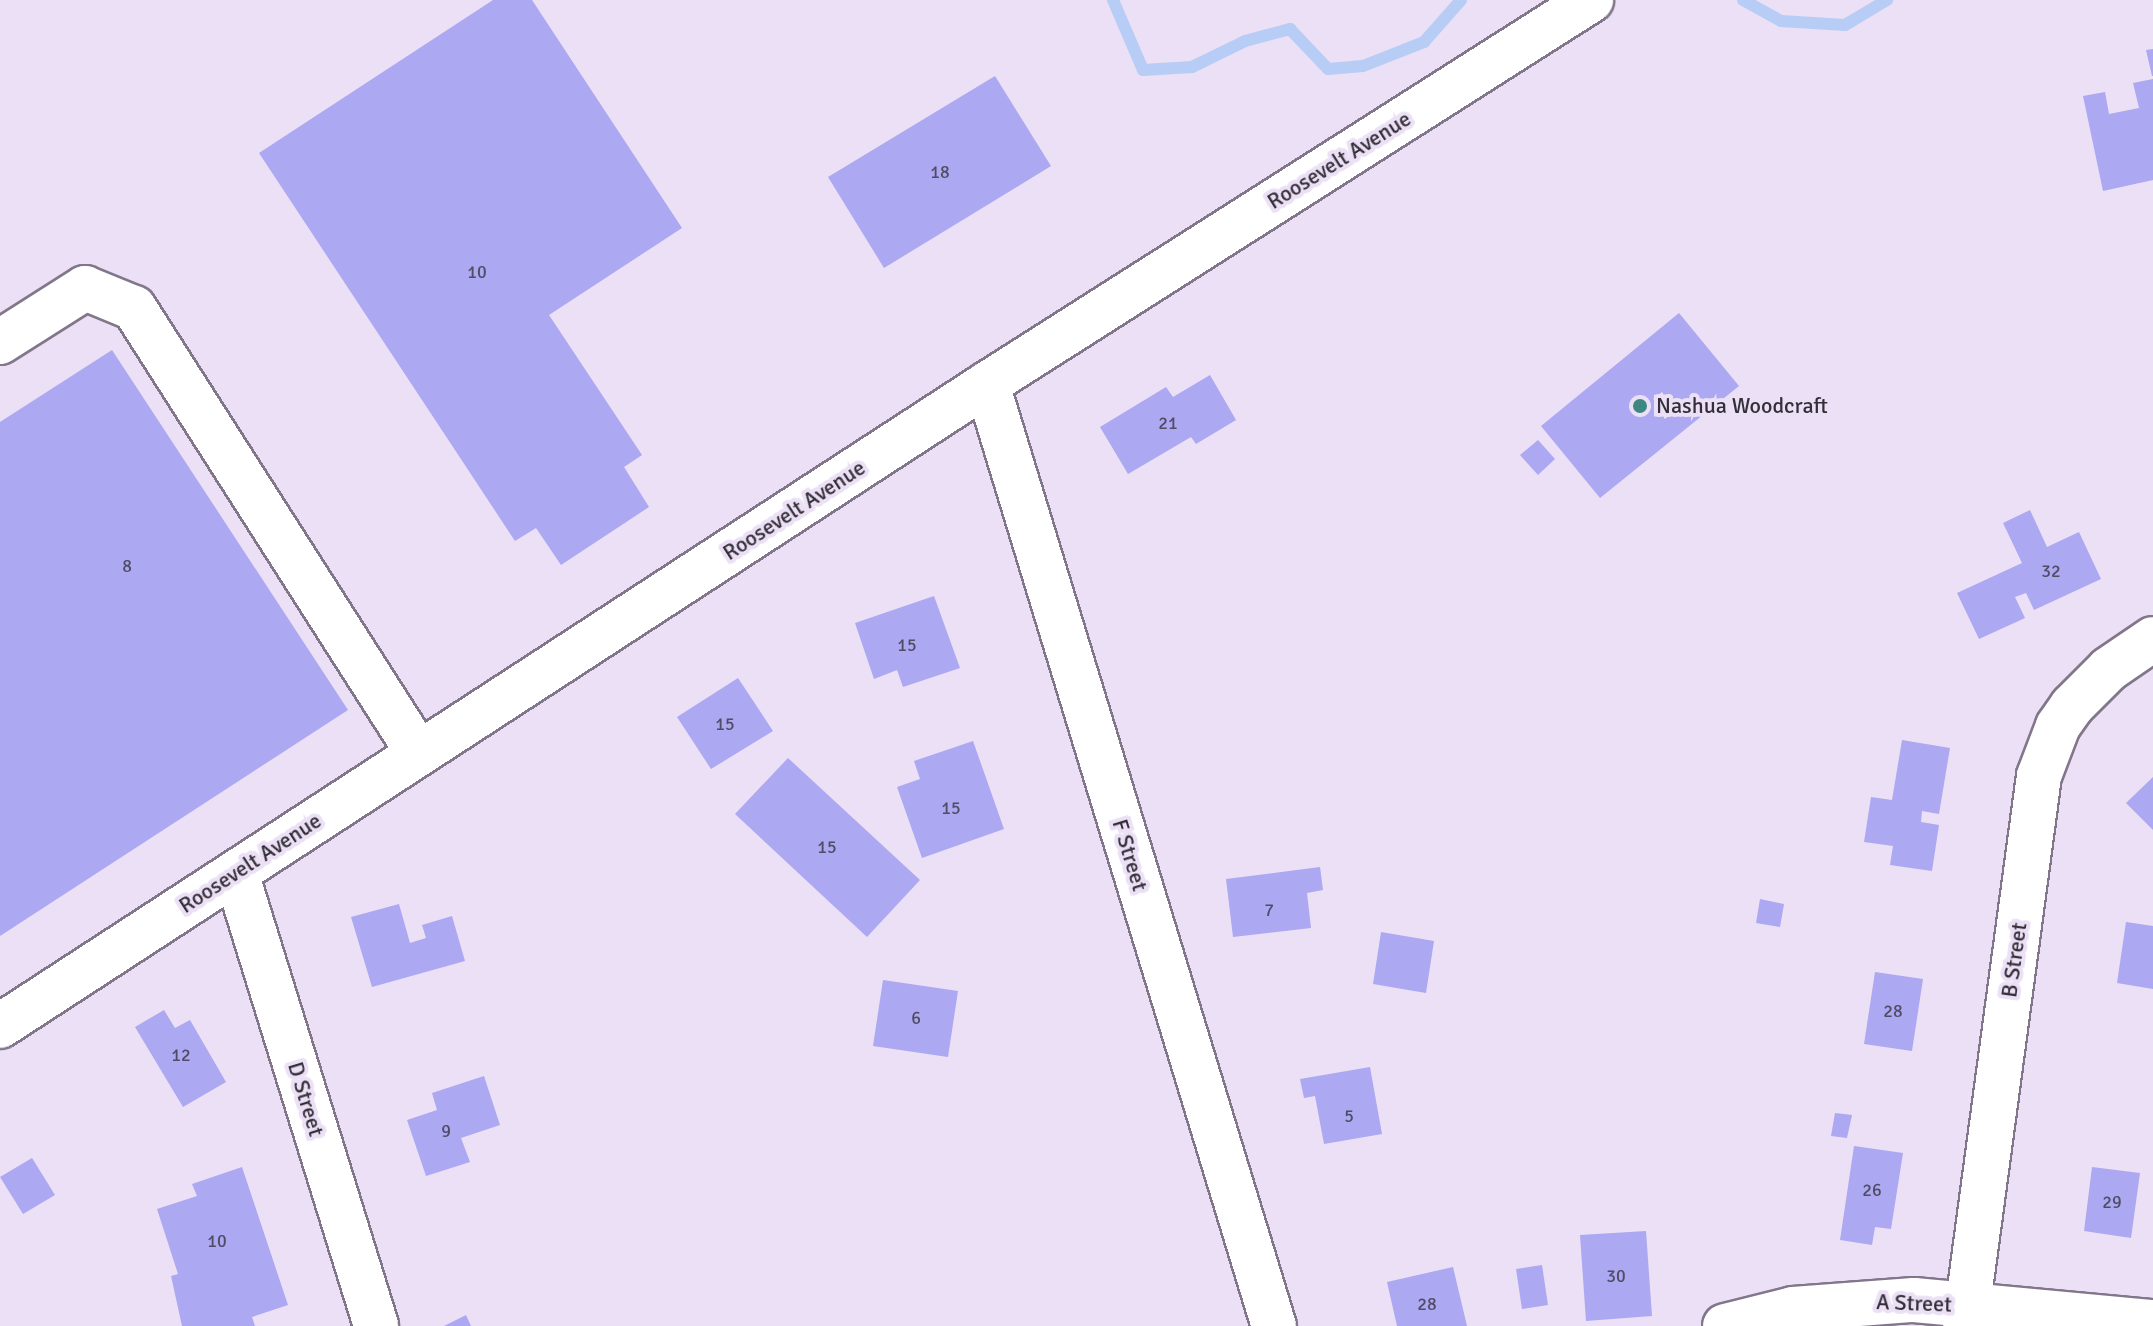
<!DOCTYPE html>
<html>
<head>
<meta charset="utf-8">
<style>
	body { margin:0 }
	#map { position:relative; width:2153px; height:1326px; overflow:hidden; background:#ebe0f5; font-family:Signika,sans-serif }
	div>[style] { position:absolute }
	.stream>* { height:12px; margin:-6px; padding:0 6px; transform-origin:6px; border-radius:6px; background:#b7cdf6 }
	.building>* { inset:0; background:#aca8f1 }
	.roads { filter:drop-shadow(2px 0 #82778a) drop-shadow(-2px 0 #82778a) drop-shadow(0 2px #82778a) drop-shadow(0 -2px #82778a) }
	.minor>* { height:44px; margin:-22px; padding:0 22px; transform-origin:22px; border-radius:22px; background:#fff }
	.dots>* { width:22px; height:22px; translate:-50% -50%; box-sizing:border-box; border:4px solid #ebe0f5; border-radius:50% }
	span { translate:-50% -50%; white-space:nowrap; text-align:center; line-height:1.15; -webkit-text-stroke:8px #ebe0f5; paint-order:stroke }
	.number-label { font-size:18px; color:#514c66 }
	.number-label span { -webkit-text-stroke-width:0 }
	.street-label { font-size:22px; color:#332e37 }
	.poi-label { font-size:22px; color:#332e37 }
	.left { translate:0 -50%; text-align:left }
</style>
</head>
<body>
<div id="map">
	<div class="stream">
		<i style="left:1113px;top:0;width:76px;rotate:66.8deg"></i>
		<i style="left:1143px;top:70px;width:49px;rotate:-3.5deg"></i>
		<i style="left:1192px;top:67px;width:59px;rotate:-26.1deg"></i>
		<i style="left:1245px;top:41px;width:47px;rotate:-14.9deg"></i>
		<i style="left:1290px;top:29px;width:55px;rotate:46.5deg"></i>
		<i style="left:1328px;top:69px;width:35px;rotate:-5deg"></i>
		<i style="left:1363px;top:66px;width:66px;rotate:-21.5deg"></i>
		<i style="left:1424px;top:42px;width:56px;rotate:-48.6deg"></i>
		<i style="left:1743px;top:0;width:43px;rotate:28.9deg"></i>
		<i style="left:1781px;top:21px;width:64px;rotate:3.6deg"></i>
		<i style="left:1845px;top:25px;width:49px;rotate:-30.8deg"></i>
	</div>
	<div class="building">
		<i style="clip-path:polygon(493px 0,532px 0,682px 228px,549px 315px,642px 455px,624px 467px,649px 507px,561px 565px,536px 528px,515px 541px,259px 153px)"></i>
		<i style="clip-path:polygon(2153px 49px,2153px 76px,2152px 76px,2146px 50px)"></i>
		<i style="clip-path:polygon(995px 76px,1051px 166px,884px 268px,828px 177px)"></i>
		<i style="clip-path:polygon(2153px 79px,2153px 180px,2103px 191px,2083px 96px,2105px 92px,2109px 114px,2139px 108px,2133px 83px)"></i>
		<i style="clip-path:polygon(1679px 313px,1739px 386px,1600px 498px,1541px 426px)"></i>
		<i style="clip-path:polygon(112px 350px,348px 710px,0 936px,0 422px)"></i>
		<i style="clip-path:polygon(1210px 375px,1236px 420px,1196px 444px,1191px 437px,1128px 474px,1100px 427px,1166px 387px,1173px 397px)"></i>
		<i style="clip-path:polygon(1538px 440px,1555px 459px,1538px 475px,1520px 455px)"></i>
		<i style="clip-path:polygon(2030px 510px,2047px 547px,2079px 532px,2101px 579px,2034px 610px,2026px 593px,2015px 597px,2025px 618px,1979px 639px,1957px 593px,2022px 563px,2003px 523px)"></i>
		<i style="clip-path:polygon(934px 596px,960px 668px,903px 687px,897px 670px,874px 679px,855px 623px)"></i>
		<i style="clip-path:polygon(738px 678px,773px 731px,711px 769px,677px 717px)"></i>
		<i style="clip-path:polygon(1902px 740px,1950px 748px,1939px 814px,1922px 811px,1921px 822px,1939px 825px,1932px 871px,1890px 865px,1893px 846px,1864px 842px,1871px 797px,1892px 800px)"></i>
		<i style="clip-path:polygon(973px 741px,1004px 829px,922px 858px,897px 787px,920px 779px,914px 761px)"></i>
		<i style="clip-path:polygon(788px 758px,920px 880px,867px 937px,735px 814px)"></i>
		<i style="clip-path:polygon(2153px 777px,2153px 830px,2126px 803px)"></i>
		<i style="clip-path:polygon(1320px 867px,1323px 890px,1307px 893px,1311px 928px,1233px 937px,1226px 879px)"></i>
		<i style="clip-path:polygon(1760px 899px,1784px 904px,1780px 927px,1756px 923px)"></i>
		<i style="clip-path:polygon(399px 904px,410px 943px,426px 938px,422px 925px,452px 916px,465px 961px,372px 987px,351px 917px)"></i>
		<i style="clip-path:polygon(2126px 922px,2153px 926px,2153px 989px,2117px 983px)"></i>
		<i style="clip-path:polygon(1381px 932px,1434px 941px,1426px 993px,1373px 984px)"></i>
		<i style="clip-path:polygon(1875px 972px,1923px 979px,1912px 1051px,1864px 1044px)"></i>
		<i style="clip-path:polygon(883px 980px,958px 991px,948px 1057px,873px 1046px)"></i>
		<i style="clip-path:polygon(164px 1010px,175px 1028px,190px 1020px,226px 1082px,183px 1107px,135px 1027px)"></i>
		<i style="clip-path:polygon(1370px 1067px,1382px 1134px,1324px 1144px,1315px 1096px,1304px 1098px,1300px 1079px)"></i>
		<i style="clip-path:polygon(484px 1076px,500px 1125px,461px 1138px,470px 1162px,426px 1176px,407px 1120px,437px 1110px,432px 1093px)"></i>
		<i style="clip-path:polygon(1835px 1113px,1852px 1115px,1847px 1138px,1831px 1136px)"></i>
		<i style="clip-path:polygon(1854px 1146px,1903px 1153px,1891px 1229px,1875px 1227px,1872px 1245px,1840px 1240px)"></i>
		<i style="clip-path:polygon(32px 1158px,55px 1195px,23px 1214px,0 1177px)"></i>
		<i style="clip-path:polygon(242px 1167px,288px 1305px,252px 1317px,255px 1326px,182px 1326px,171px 1276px,178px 1274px,157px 1209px,197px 1196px,192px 1184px)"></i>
		<i style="clip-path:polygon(2092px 1167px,2140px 1173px,2131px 1238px,2084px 1231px)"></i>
		<i style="clip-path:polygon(1646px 1231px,1652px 1316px,1586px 1321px,1580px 1235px)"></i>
		<i style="clip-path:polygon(1542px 1265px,1548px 1305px,1522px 1309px,1516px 1269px)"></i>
		<i style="clip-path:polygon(1453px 1267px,1467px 1326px,1397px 1326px,1387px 1282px)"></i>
		<i style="clip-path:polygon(466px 1315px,471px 1326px,444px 1326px)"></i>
	</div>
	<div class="roads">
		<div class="minor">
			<i style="left:0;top:342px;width:101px;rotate:-32.4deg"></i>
			<i style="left:85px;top:288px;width:53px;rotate:22.2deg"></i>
			<i style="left:134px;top:308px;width:529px;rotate:57.42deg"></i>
			<i style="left:987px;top:384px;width:985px;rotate:73.06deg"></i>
			<i style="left:236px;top:873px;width:474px;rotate:72.8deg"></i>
			<i style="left:0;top:1026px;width:1177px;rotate:-33.04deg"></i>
			<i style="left:987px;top:384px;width:716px;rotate:-32.45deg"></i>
			<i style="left:1725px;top:1326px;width:70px;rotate:-14deg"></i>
			<i style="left:1793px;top:1309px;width:121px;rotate:-4.3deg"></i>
			<i style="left:1914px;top:1300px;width:240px;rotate:5.3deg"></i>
			<i style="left:1965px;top:1326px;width:555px;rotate:-82.34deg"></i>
			<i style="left:2039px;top:776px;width:53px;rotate:-69.2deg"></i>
			<i style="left:2058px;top:726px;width:24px;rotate:-55deg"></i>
			<i style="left:2072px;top:706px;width:52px;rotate:-45deg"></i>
			<i style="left:2109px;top:669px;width:53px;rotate:-34.3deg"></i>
		</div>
	</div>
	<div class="dots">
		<i style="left:1640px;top:406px;background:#3f8783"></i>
	</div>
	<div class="number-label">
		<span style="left:940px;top:172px">18</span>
		<span style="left:477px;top:272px">10</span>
		<span style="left:1168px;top:423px">21</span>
		<span style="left:127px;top:566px">8</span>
		<span style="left:2051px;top:571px">32</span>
		<span style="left:907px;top:645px">15</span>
		<span style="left:725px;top:724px">15</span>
		<span style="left:951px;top:808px">15</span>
		<span style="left:827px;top:847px">15</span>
		<span style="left:1269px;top:910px">7</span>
		<span style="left:1893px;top:1011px">28</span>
		<span style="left:916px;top:1018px">6</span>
		<span style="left:181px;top:1055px">12</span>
		<span style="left:1349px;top:1116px">5</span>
		<span style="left:446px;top:1131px">9</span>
		<span style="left:1872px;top:1190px">26</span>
		<span style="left:2112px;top:1202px">29</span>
		<span style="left:217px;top:1241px">10</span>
		<span style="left:1616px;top:1276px">30</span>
		<span style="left:1427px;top:1304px">28</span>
	</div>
	<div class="street-label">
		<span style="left:1339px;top:160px;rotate:-32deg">Roosevelt Avenue</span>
		<span style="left:794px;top:510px;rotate:-33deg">Roosevelt Avenue</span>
		<span style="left:1130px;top:855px;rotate:73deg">F Street</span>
		<span style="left:250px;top:863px;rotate:-33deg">Roosevelt Avenue</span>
		<span style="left:2014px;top:960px;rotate:-82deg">B Street</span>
		<span style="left:306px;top:1099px;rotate:73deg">D Street</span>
		<span style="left:1914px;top:1303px;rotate:2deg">A Street</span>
	</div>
	<div class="poi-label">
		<span class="left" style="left:1656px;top:406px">Nashua Woodcraft</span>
	</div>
</div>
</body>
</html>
